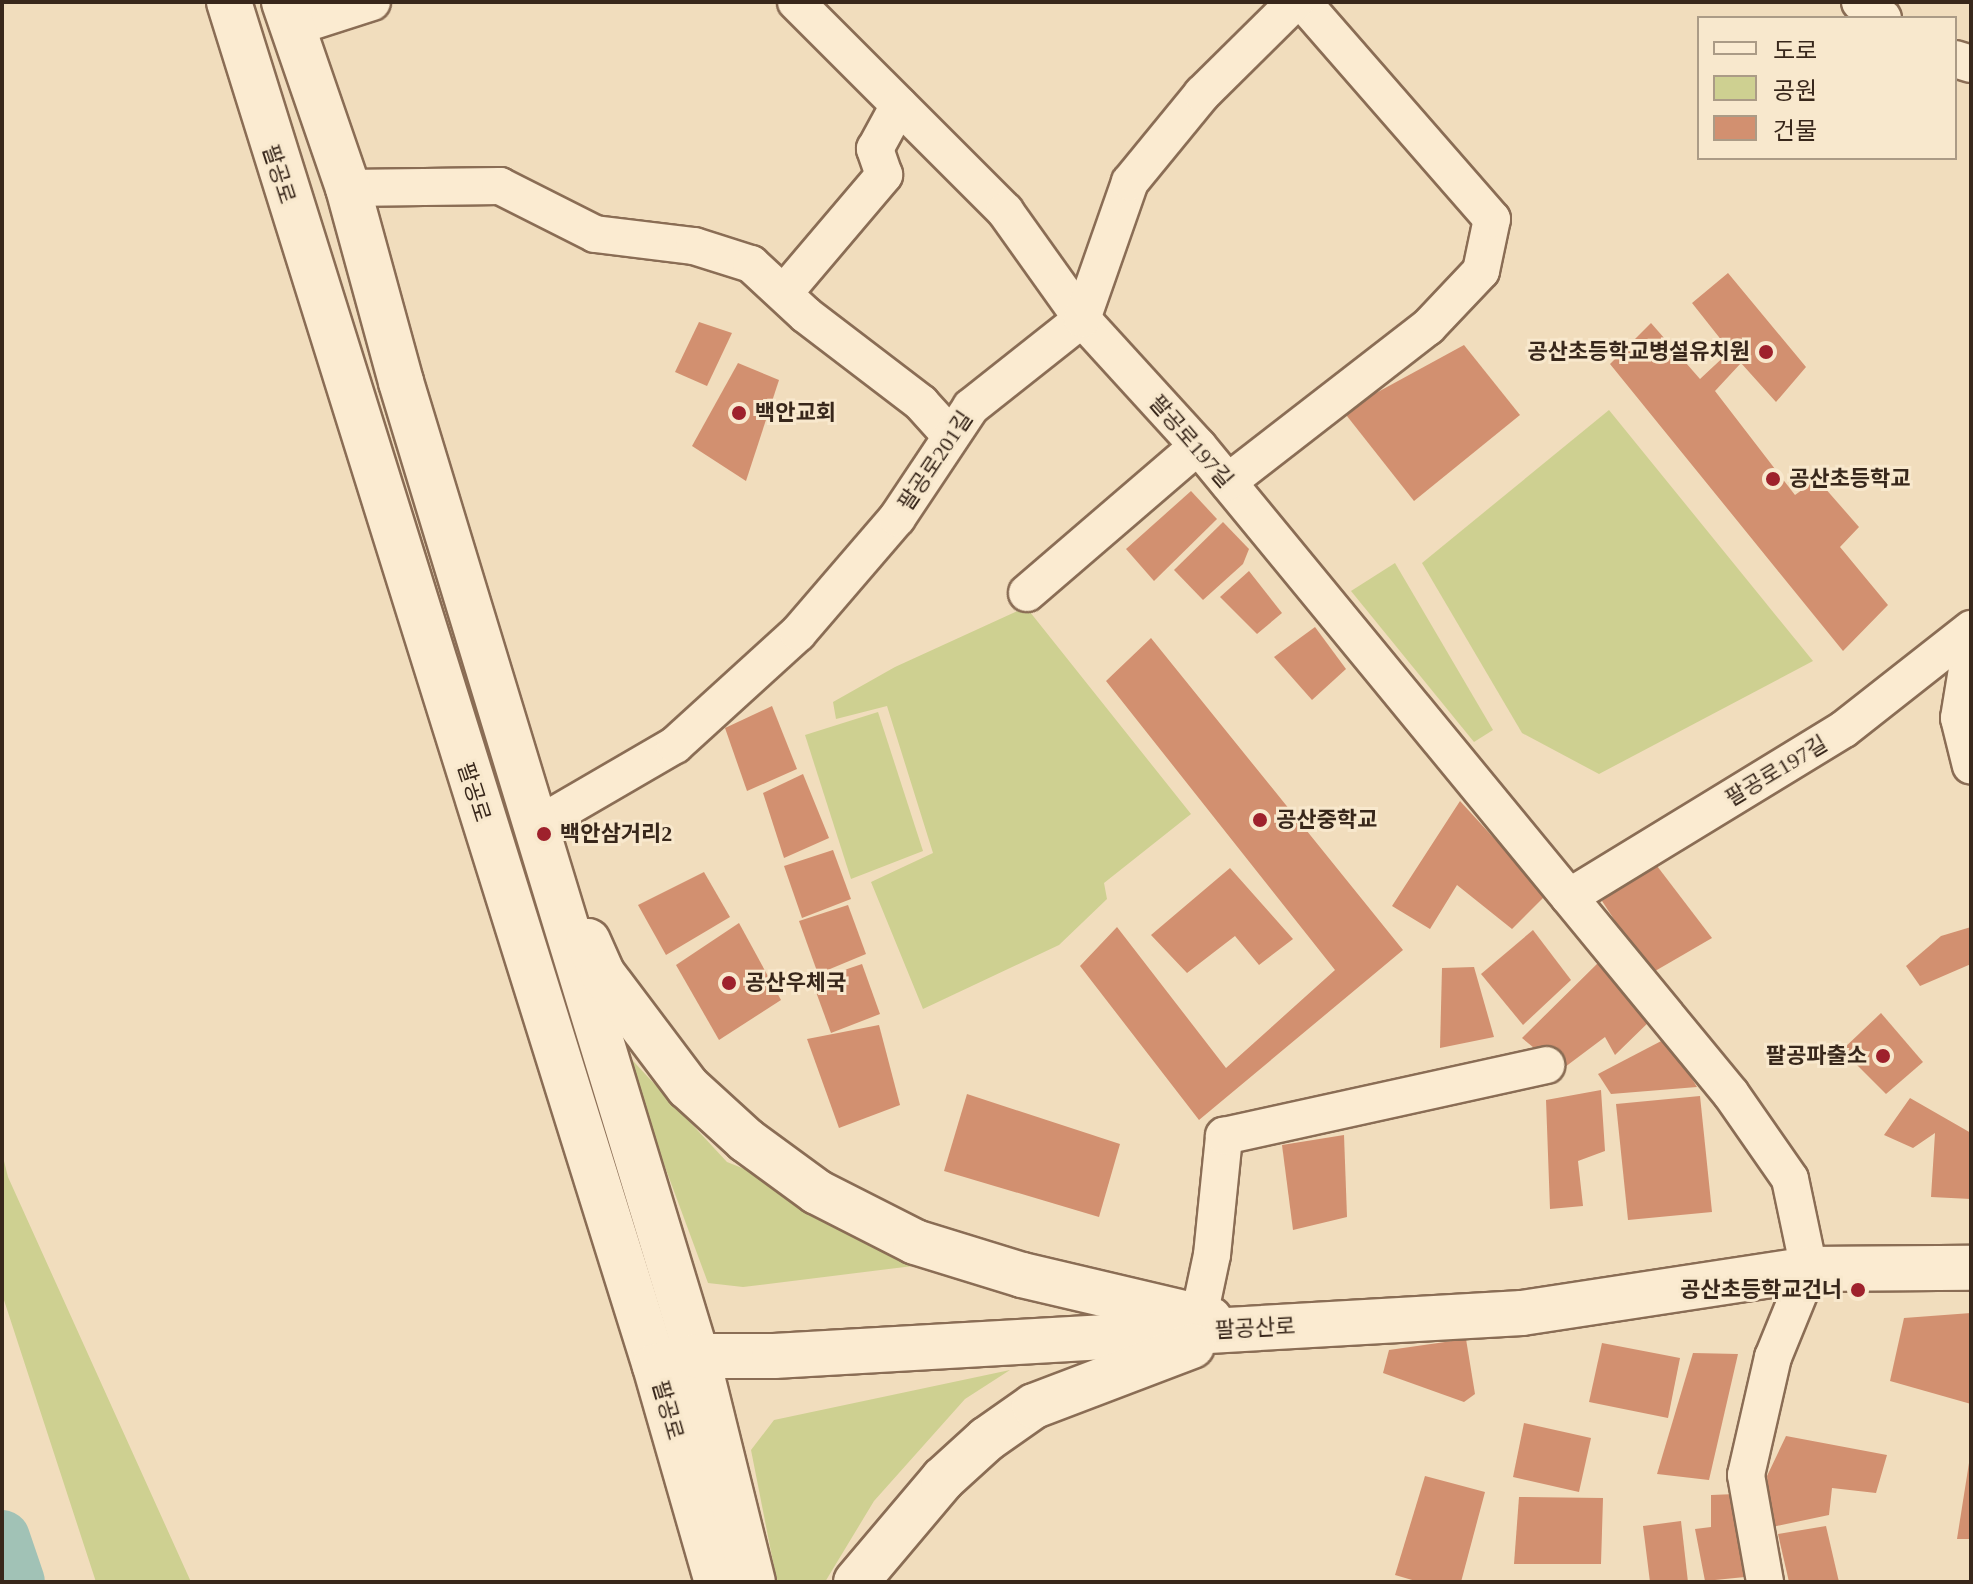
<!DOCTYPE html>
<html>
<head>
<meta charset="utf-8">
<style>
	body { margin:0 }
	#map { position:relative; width:1973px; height:1584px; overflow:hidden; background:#f1ddbd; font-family:"Times New Roman","Noto Sans KR",serif }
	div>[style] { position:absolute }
	.green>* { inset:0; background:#ced091 }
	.river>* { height:56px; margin:-28px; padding:0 28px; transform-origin:28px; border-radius:28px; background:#a1c2b6 }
	.building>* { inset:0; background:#d29070 }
	.roads { filter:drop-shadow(2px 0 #8a6d55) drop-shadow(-2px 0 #8a6d55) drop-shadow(0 2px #8a6d55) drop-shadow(0 -2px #8a6d55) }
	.street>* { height:36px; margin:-18px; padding:0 18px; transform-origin:18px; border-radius:18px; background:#fbebd1 }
	.secondary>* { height:44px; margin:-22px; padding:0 22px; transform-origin:22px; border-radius:22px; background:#fbebd1 }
	.dots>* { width:22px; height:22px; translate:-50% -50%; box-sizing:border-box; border:4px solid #f8e8cd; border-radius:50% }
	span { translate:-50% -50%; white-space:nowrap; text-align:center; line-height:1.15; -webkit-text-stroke:6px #f8e8cd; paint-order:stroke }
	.street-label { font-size:22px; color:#38271b }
	.poi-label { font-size:22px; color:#38271b; font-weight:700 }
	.right { translate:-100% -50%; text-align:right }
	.left { translate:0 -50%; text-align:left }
	.frame { position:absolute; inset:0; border:4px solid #38271b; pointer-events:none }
	.legend { position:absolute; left:1697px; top:16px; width:260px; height:144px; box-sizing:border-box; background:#f8e8cd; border:2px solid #ab9b86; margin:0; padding:10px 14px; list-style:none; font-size:24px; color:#38271b }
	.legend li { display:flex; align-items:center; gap:16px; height:40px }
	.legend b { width:40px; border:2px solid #ab9b86 }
</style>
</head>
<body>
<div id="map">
	<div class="green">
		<i style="clip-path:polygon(1609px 410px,1813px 661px,1599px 774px,1522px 733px,1422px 563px)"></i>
		<i style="clip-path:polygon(1395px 563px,1493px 730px,1474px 742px,1351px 591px)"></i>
		<i style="clip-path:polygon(1026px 607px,1191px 814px,1104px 883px,1107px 899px,1059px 945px,923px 1009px,871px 882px,933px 853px,887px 706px,836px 719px,833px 702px,895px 667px)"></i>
		<i style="clip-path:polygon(878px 712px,923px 851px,851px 879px,805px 735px)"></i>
		<i style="clip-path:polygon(621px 1048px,727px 1162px,867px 1218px,913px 1266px,743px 1287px,708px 1283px)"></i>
		<i style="clip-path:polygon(2px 1153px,8px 1177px,191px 1582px,96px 1582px,2px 1294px)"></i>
		<i style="clip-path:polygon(1010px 1370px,965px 1399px,874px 1501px,825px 1582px,777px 1582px,751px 1450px,774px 1420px)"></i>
	</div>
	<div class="river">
		<i style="left:2px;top:1538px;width:46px;rotate:71.2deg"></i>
	</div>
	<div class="building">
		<i style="clip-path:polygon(1728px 273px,1806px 367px,1776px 402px,1741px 363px,1715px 391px,1795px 495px,1817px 479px,1859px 527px,1840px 547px,1888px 605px,1843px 651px,1610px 364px,1651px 323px,1700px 379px,1730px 351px,1692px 303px)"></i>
		<i style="clip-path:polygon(699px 322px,732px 333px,707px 386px,675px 372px)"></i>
		<i style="clip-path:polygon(1464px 345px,1520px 415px,1414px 501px,1343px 411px)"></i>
		<i style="clip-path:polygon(738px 363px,779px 380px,746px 481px,692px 446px)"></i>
		<i style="clip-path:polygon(1191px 491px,1217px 519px,1154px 581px,1126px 549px)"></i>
		<i style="clip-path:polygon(1223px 522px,1249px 549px,1243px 564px,1203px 600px,1174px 570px)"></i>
		<i style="clip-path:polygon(1249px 571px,1282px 613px,1257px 634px,1220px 597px)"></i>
		<i style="clip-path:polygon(1315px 627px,1346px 669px,1312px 700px,1274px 657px)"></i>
		<i style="clip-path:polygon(1151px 638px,1403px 950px,1199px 1120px,1080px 966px,1117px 927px,1226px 1068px,1335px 970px,1106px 681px)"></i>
		<i style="clip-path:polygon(772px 706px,797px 769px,747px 791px,725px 728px)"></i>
		<i style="clip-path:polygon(803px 774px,829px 838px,784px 858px,763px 793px)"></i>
		<i style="clip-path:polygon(1460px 801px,1546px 895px,1512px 929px,1457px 885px,1430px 929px,1392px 906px)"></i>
		<i style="clip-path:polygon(833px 850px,851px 899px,802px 918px,784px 866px)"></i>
		<i style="clip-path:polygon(1654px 862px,1712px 938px,1650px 974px,1602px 901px)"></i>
		<i style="clip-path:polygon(1230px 868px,1293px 939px,1259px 965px,1235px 936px,1187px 973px,1151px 935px)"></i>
		<i style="clip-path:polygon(704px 872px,730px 917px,666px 955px,638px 905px)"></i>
		<i style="clip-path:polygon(848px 905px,866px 954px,818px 974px,799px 921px)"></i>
		<i style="clip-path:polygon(739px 923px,781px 1000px,719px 1040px,676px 965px)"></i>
		<i style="clip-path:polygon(1971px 927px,1971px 964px,1920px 986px,1906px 966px,1941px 936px)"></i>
		<i style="clip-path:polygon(1533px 930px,1571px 980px,1523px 1025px,1481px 974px)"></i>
		<i style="clip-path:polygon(1602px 959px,1655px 1016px,1615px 1055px,1605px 1037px,1561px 1070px,1522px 1038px)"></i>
		<i style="clip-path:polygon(862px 964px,880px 1014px,831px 1033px,812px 981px)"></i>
		<i style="clip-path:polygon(1474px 967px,1494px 1037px,1440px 1048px,1442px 968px)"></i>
		<i style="clip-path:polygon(1881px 1013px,1923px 1062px,1886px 1094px,1842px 1050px)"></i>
		<i style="clip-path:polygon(879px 1025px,900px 1105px,839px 1128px,807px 1039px)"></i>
		<i style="clip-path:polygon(1667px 1038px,1697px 1087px,1611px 1094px,1598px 1074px)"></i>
		<i style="clip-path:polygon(1601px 1090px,1605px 1151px,1578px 1161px,1583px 1206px,1550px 1209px,1546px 1100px)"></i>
		<i style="clip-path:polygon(967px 1094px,1120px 1144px,1099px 1217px,944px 1171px)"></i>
		<i style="clip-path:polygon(1700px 1096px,1712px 1212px,1628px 1220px,1616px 1104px)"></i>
		<i style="clip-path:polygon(1910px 1098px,1971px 1133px,1971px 1199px,1931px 1197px,1935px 1133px,1913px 1148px,1884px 1135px)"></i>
		<i style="clip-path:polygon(1344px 1135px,1347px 1217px,1293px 1230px,1282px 1145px)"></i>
		<i style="clip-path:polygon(1971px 1313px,1971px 1404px,1890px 1381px,1904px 1318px)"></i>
		<i style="clip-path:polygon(1466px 1339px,1475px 1394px,1464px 1402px,1383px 1373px,1389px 1350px)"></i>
		<i style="clip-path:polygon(1602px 1343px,1680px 1358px,1668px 1418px,1589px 1402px)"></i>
		<i style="clip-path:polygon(1693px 1353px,1738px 1354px,1709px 1480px,1657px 1474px)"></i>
		<i style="clip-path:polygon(1524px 1423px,1591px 1438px,1579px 1492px,1513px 1477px)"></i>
		<i style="clip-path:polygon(1786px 1436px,1887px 1455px,1876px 1493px,1832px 1488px,1829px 1515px,1772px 1527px,1767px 1476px)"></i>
		<i style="clip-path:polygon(1969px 1463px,1971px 1539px,1957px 1539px)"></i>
		<i style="clip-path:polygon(1425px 1476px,1485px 1492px,1461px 1582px,1419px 1582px,1395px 1575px)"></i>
		<i style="clip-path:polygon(1736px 1494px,1755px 1576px,1705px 1581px,1695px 1529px,1711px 1527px,1711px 1495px)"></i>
		<i style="clip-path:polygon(1519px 1497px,1603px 1498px,1601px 1564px,1514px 1564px)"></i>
		<i style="clip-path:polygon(1681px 1521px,1688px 1582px,1650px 1582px,1643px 1526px)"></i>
		<i style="clip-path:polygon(1826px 1526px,1839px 1582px,1789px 1582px,1778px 1534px)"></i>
	</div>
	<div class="roads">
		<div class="street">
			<i style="left:796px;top:2px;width:296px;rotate:45deg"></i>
			<i style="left:1005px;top:211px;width:133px;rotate:54.5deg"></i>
			<i style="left:1082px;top:319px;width:172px;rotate:47.6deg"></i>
			<i style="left:1198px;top:446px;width:839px;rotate:50.56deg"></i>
			<i style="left:1731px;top:1094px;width:103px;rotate:55.2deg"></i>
			<i style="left:1790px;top:1179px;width:92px;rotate:78.1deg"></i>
			<i style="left:1809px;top:1269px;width:95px;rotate:112.2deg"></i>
			<i style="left:1773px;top:1357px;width:121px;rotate:102.9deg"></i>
			<i style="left:1746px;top:1475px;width:109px;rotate:79.9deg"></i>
			<i style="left:1860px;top:2px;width:28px;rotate:35deg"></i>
			<i style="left:291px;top:28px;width:85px;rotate:-17.8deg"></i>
			<i style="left:1955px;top:59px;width:17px;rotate:17deg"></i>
			<i style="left:348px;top:188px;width:152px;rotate:-0.8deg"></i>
			<i style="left:500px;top:186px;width:106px;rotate:26.8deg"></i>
			<i style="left:595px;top:234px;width:100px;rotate:6.9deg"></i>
			<i style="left:694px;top:246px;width:60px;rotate:17.5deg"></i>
			<i style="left:751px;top:264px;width:75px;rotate:42.8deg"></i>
			<i style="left:806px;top:315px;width:145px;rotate:37.4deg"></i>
			<i style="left:921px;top:403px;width:42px;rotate:47.9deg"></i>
			<i style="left:784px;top:293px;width:155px;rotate:-49.7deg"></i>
			<i style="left:884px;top:175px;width:28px;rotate:-109deg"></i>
			<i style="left:875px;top:149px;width:50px;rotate:-61.4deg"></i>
			<i style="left:1228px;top:482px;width:253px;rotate:-37.8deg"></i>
			<i style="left:1428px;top:327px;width:77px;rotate:-46.6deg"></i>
			<i style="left:1481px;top:271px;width:53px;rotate:-78.1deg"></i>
			<i style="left:1492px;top:219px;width:288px;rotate:-131.1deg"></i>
			<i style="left:1027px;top:593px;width:225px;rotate:-40.7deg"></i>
			<i style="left:1971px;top:645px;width:74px;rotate:99.3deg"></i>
			<i style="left:1959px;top:718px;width:49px;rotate:76deg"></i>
			<i style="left:534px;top:827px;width:163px;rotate:-30.2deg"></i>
			<i style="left:675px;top:745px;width:166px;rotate:-42.3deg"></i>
			<i style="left:798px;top:633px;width:152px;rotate:-49.3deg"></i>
			<i style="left:897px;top:518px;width:133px;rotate:-56.3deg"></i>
			<i style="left:971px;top:407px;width:142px;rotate:-38.4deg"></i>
			<i style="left:1082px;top:319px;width:145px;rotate:-70.7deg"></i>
			<i style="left:1130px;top:182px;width:114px;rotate:-50.7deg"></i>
			<i style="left:1202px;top:94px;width:131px;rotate:-44.7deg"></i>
			<i style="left:1569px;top:897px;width:322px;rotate:-31.4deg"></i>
			<i style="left:1844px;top:729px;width:162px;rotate:-38.2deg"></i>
			<i style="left:1199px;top:1316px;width:62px;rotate:-78deg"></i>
			<i style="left:1212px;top:1255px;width:120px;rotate:-84.2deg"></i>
			<i style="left:1224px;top:1136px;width:330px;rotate:-12.4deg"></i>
		</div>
		<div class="secondary">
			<i style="left:229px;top:2px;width:1429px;rotate:72.66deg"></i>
			<i style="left:655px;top:1366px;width:225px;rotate:74deg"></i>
			<i style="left:284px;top:2px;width:197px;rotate:71deg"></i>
			<i style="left:348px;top:188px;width:201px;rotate:74.7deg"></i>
			<i style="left:401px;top:382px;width:1018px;rotate:73.1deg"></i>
			<i style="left:697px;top:1356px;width:233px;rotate:76.1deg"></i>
			<i style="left:588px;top:941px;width:35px;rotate:66deg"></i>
			<i style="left:602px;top:973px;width:143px;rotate:53deg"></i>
			<i style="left:688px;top:1087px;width:79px;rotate:42.4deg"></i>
			<i style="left:746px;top:1140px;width:88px;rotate:36.2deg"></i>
			<i style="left:817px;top:1192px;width:110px;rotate:27deg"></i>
			<i style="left:915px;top:1242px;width:112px;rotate:17.1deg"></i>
			<i style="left:1022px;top:1275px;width:193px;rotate:13.2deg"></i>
			<i style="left:669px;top:1362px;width:29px;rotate:-12deg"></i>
			<i style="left:697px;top:1356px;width:77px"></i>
			<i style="left:774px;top:1356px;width:749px;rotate:-3.29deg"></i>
			<i style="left:1522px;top:1313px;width:290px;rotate:-8.7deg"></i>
			<i style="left:1809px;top:1269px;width:162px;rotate:-0.4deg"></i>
			<i style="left:856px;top:1582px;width:135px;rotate:-49.8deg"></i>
			<i style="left:943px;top:1479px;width:59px;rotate:-42.3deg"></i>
			<i style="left:987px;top:1439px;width:57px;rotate:-35.1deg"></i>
			<i style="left:1034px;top:1406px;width:169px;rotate:-20.8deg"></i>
		</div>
	</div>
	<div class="dots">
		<i style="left:1766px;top:352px;background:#9e212c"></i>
		<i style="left:739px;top:413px;background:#9e212c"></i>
		<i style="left:1773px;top:479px;background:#9e212c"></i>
		<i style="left:1260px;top:820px;background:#9e212c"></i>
		<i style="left:544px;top:834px;background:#9e212c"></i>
		<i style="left:729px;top:983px;background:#9e212c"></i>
		<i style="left:1883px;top:1056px;background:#9e212c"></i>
		<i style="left:1858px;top:1290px;background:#9e212c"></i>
	</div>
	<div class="street-label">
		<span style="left:279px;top:174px;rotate:72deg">팔공로</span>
		<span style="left:1191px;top:441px;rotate:49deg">팔공로197길</span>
		<span style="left:935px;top:461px;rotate:-56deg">팔공로201길</span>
		<span style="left:1776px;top:771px;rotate:-31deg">팔공로197길</span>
		<span style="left:474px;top:792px;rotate:72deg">팔공로</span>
		<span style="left:1255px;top:1328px;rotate:-3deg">팔공산로</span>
		<span style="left:668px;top:1410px;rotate:74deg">팔공로</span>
	</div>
	<div class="poi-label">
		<span class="right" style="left:1750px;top:352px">공산초등학교병설유치원</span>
		<span class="left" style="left:755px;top:413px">백안교회</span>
		<span class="left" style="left:1789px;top:479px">공산초등학교</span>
		<span class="left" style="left:1276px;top:820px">공산중학교</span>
		<span class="left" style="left:560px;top:834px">백안삼거리2</span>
		<span class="left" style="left:745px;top:983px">공산우체국</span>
		<span class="right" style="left:1867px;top:1056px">팔공파출소</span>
		<span class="right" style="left:1842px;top:1290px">공산초등학교건너</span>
	</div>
	<div class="frame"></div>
	<ul class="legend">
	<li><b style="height:10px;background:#fbebd1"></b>도로</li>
	<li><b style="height:22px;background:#ced091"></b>공원</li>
	<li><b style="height:22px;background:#d29070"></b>건물</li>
	</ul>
</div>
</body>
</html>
